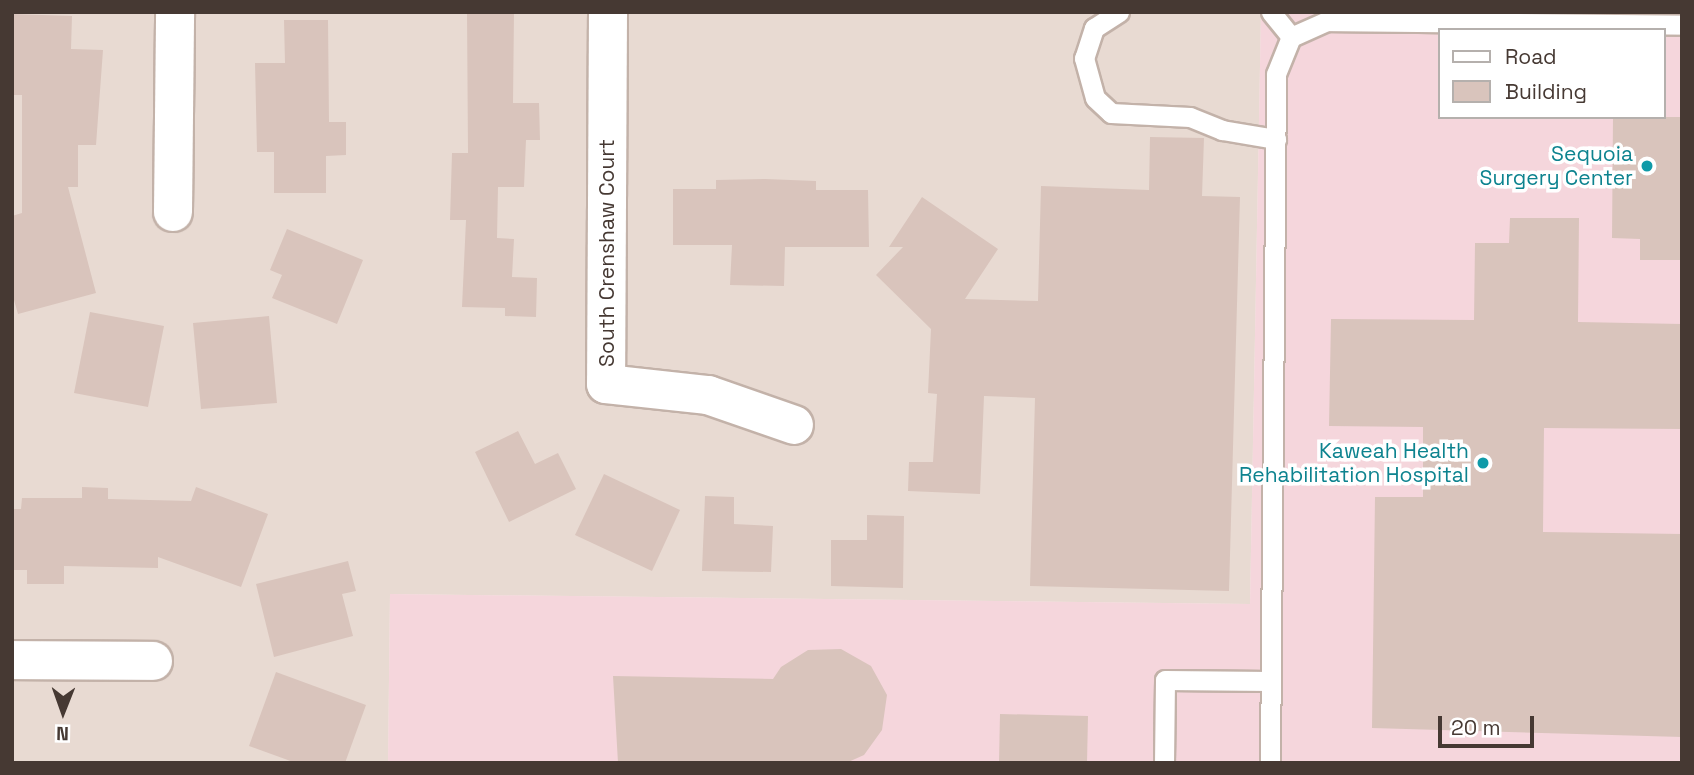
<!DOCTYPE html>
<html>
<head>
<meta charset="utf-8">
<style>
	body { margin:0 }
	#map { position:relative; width:1694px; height:775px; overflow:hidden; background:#f3eae4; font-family:"Space Grotesk",sans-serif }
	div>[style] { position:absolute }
	.residential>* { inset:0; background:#e8dad2 }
	.medical>* { inset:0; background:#f5d6dc }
	.building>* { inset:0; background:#d9c4bc }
	.roads { filter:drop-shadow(2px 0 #c3b2a9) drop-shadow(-2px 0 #c3b2a9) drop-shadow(0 2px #c3b2a9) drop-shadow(0 -2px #c3b2a9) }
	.service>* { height:19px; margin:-9.5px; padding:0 9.5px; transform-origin:9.5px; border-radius:9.5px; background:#fff }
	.minor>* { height:38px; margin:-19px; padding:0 19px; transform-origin:19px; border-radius:19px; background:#fff }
	.dots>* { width:19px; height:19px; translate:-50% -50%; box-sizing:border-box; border:4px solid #fff; border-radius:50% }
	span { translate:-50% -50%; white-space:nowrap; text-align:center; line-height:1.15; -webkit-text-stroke:7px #fff; paint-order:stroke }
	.culture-label { font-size:21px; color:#0d838f }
	.right { translate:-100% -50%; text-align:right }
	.street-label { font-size:21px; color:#463933 }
	.frame { position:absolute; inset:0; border:14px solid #463933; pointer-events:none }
	.legend { position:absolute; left:1438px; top:28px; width:228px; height:91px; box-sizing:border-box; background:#fff; border:2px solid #b5b0ad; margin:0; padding:9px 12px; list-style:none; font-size:21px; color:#463933 }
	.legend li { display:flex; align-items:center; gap:14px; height:35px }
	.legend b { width:35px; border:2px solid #b5b0ad }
	.north { position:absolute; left:28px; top:677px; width:70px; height:70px; -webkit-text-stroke:5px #fff; paint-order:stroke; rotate:181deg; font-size:19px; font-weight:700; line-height:28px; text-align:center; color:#463933 }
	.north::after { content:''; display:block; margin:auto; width:24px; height:32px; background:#463933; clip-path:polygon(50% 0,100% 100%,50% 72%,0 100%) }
	.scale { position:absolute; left:1438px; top:716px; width:96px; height:32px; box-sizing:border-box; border:4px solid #463933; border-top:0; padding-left:9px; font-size:21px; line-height:24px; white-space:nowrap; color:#463933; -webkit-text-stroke:5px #fff; paint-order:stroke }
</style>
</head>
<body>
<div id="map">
	<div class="residential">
		<i style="clip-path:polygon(12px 12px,1261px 12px,1250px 604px,390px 594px,388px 763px,12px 763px)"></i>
	</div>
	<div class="medical">
		<i style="clip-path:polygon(evenodd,1261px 12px,1682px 12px,1682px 763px,388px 763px,390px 594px,1250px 604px,1261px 12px,1440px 30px,1664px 30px,1664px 117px,1440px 117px,1440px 30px)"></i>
	</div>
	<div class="building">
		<i style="clip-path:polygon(467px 12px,514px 12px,513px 103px,539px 103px,540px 140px,526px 140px,524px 187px,498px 187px,497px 238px,514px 239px,512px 277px,537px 278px,536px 317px,505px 316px,505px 308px,462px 307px,466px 220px,450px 220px,452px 153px,468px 153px)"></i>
		<i style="clip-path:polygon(12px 14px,72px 16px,71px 49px,103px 50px,96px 145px,78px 145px,78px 187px,68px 187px,96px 293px,18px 314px,12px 293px,12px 216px,22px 213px,22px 95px,12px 95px)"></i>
		<i style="clip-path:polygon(284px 20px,328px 20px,329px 122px,346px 122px,346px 155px,326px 156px,326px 193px,274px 193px,274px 152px,257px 152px,255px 63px,285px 63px)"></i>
		<i style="clip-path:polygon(1613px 117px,1682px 117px,1682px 260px,1640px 260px,1640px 239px,1612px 238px)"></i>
		<i style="clip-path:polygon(1150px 137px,1204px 138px,1202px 196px,1240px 197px,1229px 591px,1030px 586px,1035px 398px,984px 396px,980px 494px,908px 491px,909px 462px,933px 462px,937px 394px,928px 393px,931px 329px,876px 275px,903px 247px,889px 247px,922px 197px,998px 249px,965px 299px,1038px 301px,1041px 186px,1149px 190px)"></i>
		<i style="clip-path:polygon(765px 179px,816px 181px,816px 190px,868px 190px,869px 247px,785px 247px,784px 286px,730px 285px,732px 245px,673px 245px,673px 189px,716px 189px,716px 180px)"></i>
		<i style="clip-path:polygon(1510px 218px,1579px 218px,1578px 322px,1682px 324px,1682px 429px,1544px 428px,1543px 532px,1682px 534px,1682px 737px,1372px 728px,1375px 497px,1423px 497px,1423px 427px,1329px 426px,1331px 319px,1474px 320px,1475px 243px,1509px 243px)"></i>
		<i style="clip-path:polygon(287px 229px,363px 260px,337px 324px,272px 298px,282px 275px,270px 270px)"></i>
		<i style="clip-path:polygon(90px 312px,164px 326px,148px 407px,74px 393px)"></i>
		<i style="clip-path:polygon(269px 316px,277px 403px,201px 409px,193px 323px)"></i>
		<i style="clip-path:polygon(518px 431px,535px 464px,558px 453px,576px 489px,509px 522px,475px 452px)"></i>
		<i style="clip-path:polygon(604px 474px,680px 510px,652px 571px,575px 535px)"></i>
		<i style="clip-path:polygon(82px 487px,108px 488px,108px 499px,191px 501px,196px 487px,268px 514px,241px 587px,158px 557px,158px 568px,64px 566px,64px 584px,27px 584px,27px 570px,12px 570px,12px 509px,21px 509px,22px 498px,82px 498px)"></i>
		<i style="clip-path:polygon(705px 496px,734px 497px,734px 524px,773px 526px,771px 572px,702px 571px)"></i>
		<i style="clip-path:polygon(867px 515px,904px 516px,903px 588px,831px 586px,831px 540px,867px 540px)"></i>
		<i style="clip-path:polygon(348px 561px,356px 591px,342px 594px,353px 636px,274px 657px,256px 584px)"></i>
		<i style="clip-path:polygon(841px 649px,871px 666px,887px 695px,882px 730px,864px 755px,846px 763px,618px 763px,613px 676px,773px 679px,781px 667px,808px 650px)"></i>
		<i style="clip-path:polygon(276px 672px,366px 705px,345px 763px,296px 763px,249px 746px)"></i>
		<i style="clip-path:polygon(1000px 714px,1088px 716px,1087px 763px,999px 763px)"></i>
	</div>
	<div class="roads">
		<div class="service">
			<i style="left:1119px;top:12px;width:30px;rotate:147deg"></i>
			<i style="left:1094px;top:28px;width:32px;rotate:108deg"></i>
			<i style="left:1084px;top:58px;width:41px;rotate:74.6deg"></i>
			<i style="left:1095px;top:98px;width:22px;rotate:43deg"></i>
			<i style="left:1111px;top:113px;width:79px;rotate:2.9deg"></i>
			<i style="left:1190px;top:117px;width:35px;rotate:22deg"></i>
			<i style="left:1222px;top:130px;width:55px;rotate:9.5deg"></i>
			<i style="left:1271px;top:12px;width:32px;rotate:51deg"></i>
			<i style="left:1164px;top:763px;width:83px;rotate:-89.3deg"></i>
			<i style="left:1165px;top:680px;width:105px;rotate:0.5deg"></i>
			<i style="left:1270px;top:763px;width:689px;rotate:-89.5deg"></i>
			<i style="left:1276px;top:74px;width:40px;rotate:-68deg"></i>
			<i style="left:1291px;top:37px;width:39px;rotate:-24deg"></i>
			<i style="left:1327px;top:21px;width:355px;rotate:0.6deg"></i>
		</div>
		<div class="minor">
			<i style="left:608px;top:12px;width:372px;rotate:90.3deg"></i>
			<i style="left:606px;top:384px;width:103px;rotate:6.2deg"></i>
			<i style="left:708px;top:395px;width:91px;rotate:19.2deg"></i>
			<i style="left:173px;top:212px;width:200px;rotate:-89.4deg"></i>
			<i style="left:12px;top:660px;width:141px;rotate:0.4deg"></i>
		</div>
	</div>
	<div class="dots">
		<i style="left:1647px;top:166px;background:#0f9aa8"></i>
		<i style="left:1483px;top:463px;background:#0f9aa8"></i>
	</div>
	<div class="culture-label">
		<span class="right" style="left:1633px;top:166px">Sequoia<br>Surgery Center</span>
		<span class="right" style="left:1469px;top:463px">Kaweah Health<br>Rehabilitation Hospital</span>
	</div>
	<div class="street-label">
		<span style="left:607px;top:253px;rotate:-90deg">South Crenshaw Court</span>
	</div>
	<div class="frame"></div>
	<ul class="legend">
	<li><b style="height:9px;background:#fff"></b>Road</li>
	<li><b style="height:19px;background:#d9c4bc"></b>Building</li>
	</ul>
	<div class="north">N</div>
	<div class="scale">20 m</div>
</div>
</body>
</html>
